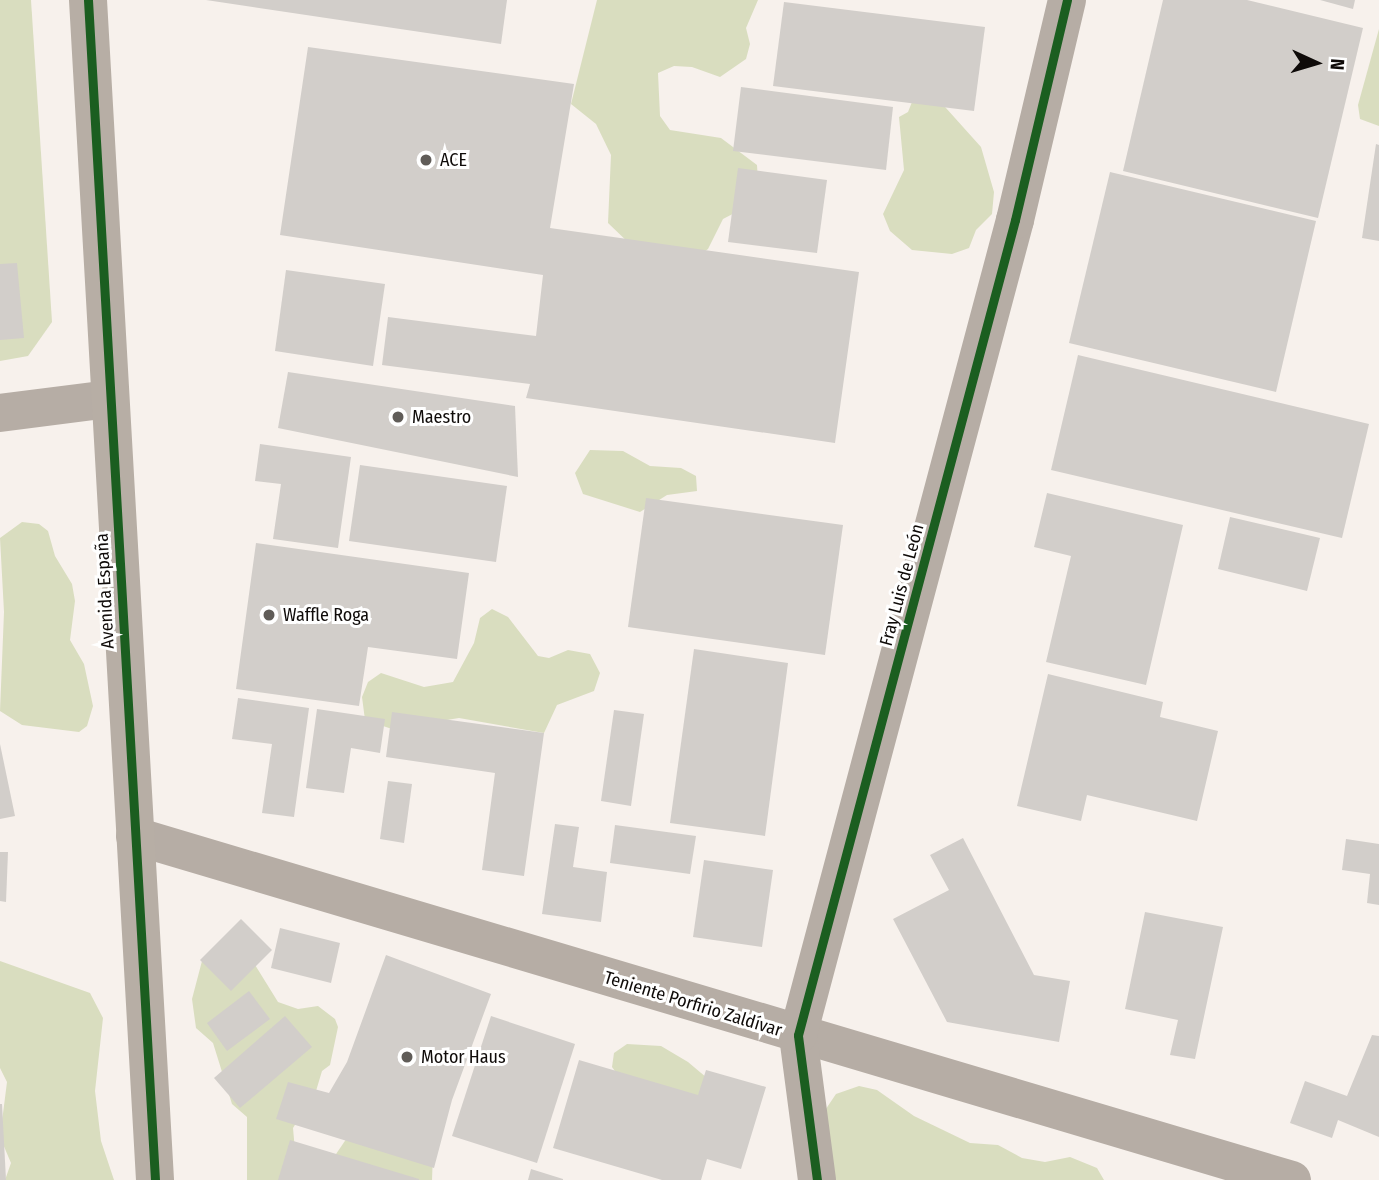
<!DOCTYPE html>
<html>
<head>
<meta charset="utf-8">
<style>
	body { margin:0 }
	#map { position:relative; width:1379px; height:1180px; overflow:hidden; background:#f7f1ec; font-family:"Fira Sans Condensed",sans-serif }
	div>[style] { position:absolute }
	.green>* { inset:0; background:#d9ddbf }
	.building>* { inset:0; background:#d2ceca }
	.minor>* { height:38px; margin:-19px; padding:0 19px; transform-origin:19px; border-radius:19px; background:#b6ada5 }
	.major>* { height:38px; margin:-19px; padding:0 19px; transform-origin:19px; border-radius:19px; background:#b7aea5 }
	.cycleway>* { height:9px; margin:-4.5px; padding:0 4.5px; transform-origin:4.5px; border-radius:4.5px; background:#1b5e20 }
	.dots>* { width:19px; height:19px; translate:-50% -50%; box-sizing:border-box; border:4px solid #fff; border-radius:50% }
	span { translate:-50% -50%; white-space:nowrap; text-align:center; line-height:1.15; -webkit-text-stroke:6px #fff; paint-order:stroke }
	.poi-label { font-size:18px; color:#0f0b09 }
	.left { translate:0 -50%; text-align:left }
	.street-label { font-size:18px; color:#0f0b09 }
	.north { position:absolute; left:1281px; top:28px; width:70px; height:70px; -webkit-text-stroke:5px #fff; paint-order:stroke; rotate:94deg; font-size:19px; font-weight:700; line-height:28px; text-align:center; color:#0f0b09 }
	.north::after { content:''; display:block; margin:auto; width:24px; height:32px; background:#0f0b09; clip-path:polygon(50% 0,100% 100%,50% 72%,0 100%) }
</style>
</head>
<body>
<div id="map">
	<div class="green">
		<i style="clip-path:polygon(0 0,31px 0,52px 322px,28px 356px,0 361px)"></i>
		<i style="clip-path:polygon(597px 0,758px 0,746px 28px,750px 44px,746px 59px,720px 77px,692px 67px,674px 66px,658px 73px,660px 116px,670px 130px,721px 138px,757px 165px,758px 182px,746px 207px,723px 219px,708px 249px,693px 260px,632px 246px,608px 223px,611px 155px,596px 124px,571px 104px)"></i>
		<i style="clip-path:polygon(1379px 29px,1379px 126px,1360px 119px,1358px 105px)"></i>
		<i style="clip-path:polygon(937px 98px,981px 147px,994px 192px,992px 214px,976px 230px,969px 248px,952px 254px,912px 250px,890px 231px,883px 214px,904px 170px,899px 117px,908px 112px,912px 102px)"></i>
		<i style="clip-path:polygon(590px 450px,623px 451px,650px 466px,681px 468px,696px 476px,697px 491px,667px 495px,640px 512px,583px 494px,575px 473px)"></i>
		<i style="clip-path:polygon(22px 522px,39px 524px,48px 531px,55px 556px,72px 584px,75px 601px,70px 640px,84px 664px,93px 706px,87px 726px,79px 732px,22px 725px,0 711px,4px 612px,0 538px)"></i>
		<i style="clip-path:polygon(492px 609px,508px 617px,538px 656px,549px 658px,568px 650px,590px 654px,600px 673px,594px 691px,557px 705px,544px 733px,459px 718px,392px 729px,365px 720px,362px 697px,368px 682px,381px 673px,424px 687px,453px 682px,474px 643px,480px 618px)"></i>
		<i style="clip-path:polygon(252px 960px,278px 1002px,298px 1009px,318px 1006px,335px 1019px,338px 1027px,330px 1065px,322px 1071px,316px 1091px,293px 1128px,296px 1162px,288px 1180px,247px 1180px,247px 1117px,232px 1104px,213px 1043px,196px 1028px,192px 999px,202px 961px)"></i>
		<i style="clip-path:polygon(0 961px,90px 993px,103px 1018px,95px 1091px,101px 1141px,114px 1180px,5px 1180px,11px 1163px,0 1137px,7px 1082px,0 1068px)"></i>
		<i style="clip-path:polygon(627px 1044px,661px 1046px,688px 1062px,713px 1083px,712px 1102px,631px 1094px,612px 1067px,614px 1053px)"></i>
		<i style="clip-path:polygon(859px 1086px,877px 1090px,914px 1116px,970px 1143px,998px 1145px,1022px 1158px,1045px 1162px,1070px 1157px,1097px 1168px,1104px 1180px,811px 1180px,807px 1137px,836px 1094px)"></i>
		<i style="clip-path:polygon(351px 1132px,433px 1153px,432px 1180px,339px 1180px,334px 1157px)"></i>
	</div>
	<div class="building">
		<i style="clip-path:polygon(206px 0,507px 0,501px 44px)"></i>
		<i style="clip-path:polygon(1163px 0,1247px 0,1363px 28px,1318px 218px,1123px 171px)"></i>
		<i style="clip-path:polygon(1320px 0,1355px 0,1353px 9px)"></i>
		<i style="clip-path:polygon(784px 2px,985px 27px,974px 111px,773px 86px)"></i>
		<i style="clip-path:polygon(308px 47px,574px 84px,550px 228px,859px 272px,835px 443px,526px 398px,530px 384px,382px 365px,388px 317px,536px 336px,543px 275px,280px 235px)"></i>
		<i style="clip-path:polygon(741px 87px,893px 107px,886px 170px,733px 151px)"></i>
		<i style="clip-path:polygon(1376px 144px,1379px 145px,1379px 241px,1362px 238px)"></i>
		<i style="clip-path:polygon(738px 168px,827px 180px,817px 253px,728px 242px)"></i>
		<i style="clip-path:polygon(1110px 172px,1316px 221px,1276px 392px,1069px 343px)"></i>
		<i style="clip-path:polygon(17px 263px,24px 338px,0 340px,0 264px)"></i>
		<i style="clip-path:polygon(286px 270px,385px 284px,373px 366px,275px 351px)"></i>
		<i style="clip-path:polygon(1078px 355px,1369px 424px,1342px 538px,1051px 470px)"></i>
		<i style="clip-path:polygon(288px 372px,515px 406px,518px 477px,278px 428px)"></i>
		<i style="clip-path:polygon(260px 444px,351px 457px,338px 548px,273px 539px,281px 484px,255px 481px)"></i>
		<i style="clip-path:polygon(360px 465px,507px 486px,496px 562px,349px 541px)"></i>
		<i style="clip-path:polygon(1047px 493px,1183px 525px,1146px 685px,1046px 662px,1071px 556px,1034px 547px)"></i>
		<i style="clip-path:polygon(646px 498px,843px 525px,825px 655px,628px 627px)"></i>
		<i style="clip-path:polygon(1230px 517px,1320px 538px,1307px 591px,1218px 569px)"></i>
		<i style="clip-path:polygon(256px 543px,469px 573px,457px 659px,368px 647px,359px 706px,236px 689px)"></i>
		<i style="clip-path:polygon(694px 649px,788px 663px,765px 836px,670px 823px)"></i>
		<i style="clip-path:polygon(1048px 674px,1163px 702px,1160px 717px,1218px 731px,1197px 821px,1087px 795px,1081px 821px,1017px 806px)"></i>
		<i style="clip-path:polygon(238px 698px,309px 708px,294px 817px,262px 813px,272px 744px,232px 739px)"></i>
		<i style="clip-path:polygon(317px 709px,385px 719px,380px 753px,351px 748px,344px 793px,306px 788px)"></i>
		<i style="clip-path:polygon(614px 710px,644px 714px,631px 806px,601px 801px)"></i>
		<i style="clip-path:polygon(392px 712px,544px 733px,524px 876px,482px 870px,495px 773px,386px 757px)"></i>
		<i style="clip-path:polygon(0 744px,15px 816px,0 819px)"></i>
		<i style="clip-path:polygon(388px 781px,412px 784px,404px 843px,380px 839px)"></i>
		<i style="clip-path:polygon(555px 824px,579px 827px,573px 867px,607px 872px,601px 922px,542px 914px)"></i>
		<i style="clip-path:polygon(615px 825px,696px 836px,690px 874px,610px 863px)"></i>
		<i style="clip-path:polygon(963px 838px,1034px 975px,1070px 981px,1059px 1042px,947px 1022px,893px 919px,949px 890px,930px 855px)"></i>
		<i style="clip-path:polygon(1346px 839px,1379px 844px,1379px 905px,1367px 903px,1370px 874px,1342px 870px)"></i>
		<i style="clip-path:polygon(0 852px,8px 852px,6px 902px,0 901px)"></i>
		<i style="clip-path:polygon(704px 860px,773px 870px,762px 947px,693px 937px)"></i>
		<i style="clip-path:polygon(1145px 912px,1223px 927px,1195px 1059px,1170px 1055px,1178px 1020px,1125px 1009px)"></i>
		<i style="clip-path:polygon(241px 919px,272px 950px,231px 991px,200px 960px)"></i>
		<i style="clip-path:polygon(280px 928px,340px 943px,331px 983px,271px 968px)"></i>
		<i style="clip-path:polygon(386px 955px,491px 994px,452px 1100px,434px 1168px,276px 1119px,288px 1082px,329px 1093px,347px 1062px)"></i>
		<i style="clip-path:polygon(249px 991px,270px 1019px,227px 1051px,207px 1023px)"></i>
		<i style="clip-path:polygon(285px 1016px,312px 1047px,240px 1108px,214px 1078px)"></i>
		<i style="clip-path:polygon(491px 1016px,575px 1044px,537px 1163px,452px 1136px)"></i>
		<i style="clip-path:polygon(1372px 1035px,1379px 1036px,1379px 1137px,1338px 1120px,1332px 1138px,1290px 1123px,1305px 1081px,1347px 1096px)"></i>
		<i style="clip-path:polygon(579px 1060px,698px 1095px,706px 1070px,766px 1087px,741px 1169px,707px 1159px,701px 1180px,662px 1180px,553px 1148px)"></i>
		<i style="clip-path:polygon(0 1104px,2px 1104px,6px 1180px,0 1180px)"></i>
		<i style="clip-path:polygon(290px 1140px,419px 1179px,419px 1180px,278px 1180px)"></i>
		<i style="clip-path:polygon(531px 1169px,563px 1179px,563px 1180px,528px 1180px)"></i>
	</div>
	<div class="minor">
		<i style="left:0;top:413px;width:110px;rotate:-7.3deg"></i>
		<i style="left:135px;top:836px;width:1207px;rotate:16.56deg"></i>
		<i style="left:817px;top:1180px;width:146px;rotate:-97.5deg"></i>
		<i style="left:798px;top:1035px;width:843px;rotate:-75.09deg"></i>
		<i style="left:1015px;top:220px;width:226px;rotate:-76.7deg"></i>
	</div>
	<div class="major">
		<i style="left:88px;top:0;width:1182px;rotate:86.75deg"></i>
	</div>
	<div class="cycleway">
		<i style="left:88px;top:0;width:1182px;rotate:86.75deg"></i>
		<i style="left:817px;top:1180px;width:146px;rotate:-97.5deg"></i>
		<i style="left:798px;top:1035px;width:843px;rotate:-75.09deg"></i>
		<i style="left:1015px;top:220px;width:226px;rotate:-76.7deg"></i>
	</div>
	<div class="dots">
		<i style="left:426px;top:160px;background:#605c58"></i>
		<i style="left:398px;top:417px;background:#605c58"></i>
		<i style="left:269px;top:615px;background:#605c58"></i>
		<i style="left:407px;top:1057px;background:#605c58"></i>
	</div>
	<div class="poi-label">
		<span class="left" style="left:440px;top:160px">ACE</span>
		<span class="left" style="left:412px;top:417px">Maestro</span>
		<span class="left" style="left:283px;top:615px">Waffle Roga</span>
		<span class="left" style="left:421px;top:1057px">Motor Haus</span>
	</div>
	<div class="street-label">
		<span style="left:902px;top:585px;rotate:-75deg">Fray Luis de León</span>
		<span style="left:105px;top:591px;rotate:-93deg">Avenida España</span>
		<span style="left:693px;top:1004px;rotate:17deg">Teniente Porfirio Zaldívar</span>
	</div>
	<div class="north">N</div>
</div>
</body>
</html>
